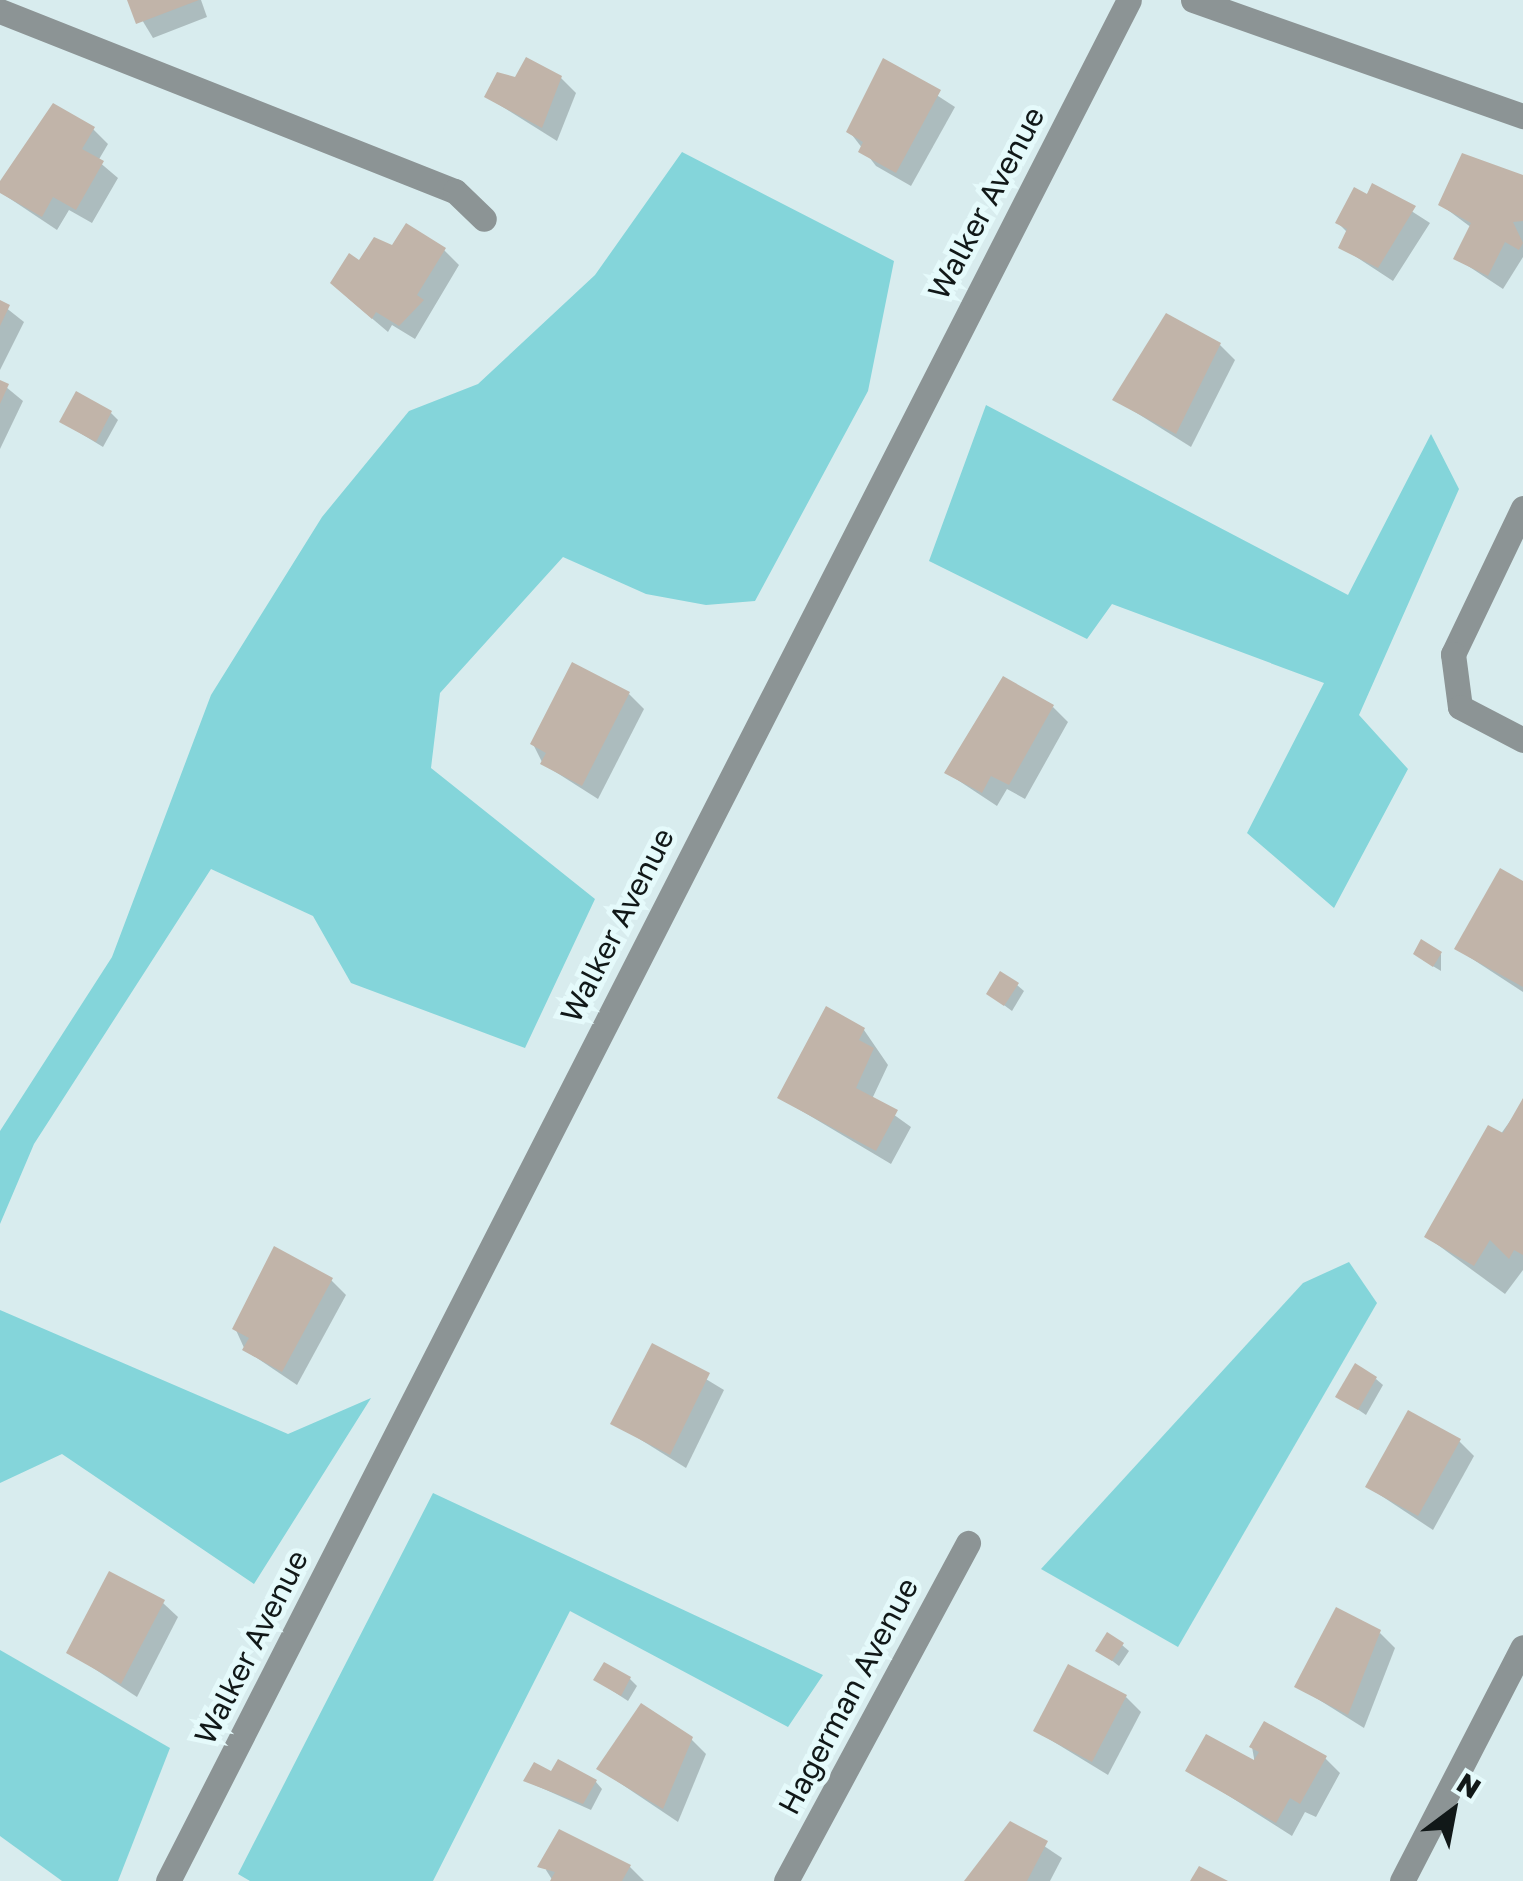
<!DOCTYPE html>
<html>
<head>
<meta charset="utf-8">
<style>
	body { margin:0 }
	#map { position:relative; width:1523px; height:1881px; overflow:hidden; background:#d8ecee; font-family:"Golos Text",sans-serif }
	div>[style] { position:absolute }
	.green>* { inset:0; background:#84d5da }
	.shadow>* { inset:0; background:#0003 }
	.building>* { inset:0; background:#c1b4a9 }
	.minor>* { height:25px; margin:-12.5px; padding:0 12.5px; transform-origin:12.5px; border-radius:12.5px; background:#8c9495 }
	span { translate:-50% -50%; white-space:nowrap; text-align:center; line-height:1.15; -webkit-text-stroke:10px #e5fafb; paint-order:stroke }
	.street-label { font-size:30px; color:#111818 }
	.north { position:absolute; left:1403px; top:1761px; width:100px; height:100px; -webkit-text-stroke:8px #e5fafb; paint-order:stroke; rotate:32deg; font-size:28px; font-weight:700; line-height:40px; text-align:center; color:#111818 }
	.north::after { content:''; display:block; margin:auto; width:35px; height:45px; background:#111818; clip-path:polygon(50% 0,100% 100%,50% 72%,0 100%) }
</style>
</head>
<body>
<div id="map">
	<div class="green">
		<i style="clip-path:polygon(682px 152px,894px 261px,868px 391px,755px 601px,706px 605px,646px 594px,563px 557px,440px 693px,431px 768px,595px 899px,525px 1048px,351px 983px,313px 916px,211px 869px,34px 1144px,0 1224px,0 1131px,112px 957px,211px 695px,322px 517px,409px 411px,478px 384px,595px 275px)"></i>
		<i style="clip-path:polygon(986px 405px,1348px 595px,1431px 434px,1459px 489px,1359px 715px,1408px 769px,1334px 908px,1247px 833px,1324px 683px,1112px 604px,1087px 639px,929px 561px)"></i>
		<i style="clip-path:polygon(1349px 1262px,1377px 1303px,1178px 1647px,1041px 1569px,1303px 1283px)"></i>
		<i style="clip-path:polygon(0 1310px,288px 1434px,371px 1398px,254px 1584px,62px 1454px,0 1483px)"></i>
		<i style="clip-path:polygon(433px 1493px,823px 1675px,788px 1727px,570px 1611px,433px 1881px,250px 1881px,238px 1874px)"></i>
		<i style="clip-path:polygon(0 1650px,170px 1748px,118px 1881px,62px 1881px,0 1836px)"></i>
	</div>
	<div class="shadow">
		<i style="clip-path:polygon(130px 0,201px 0,207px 17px,153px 38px)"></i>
		<i style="clip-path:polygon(884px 61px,955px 107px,911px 186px,876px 166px,849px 131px)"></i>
		<i style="clip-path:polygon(561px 78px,576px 93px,557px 141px,487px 97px,517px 80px)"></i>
		<i style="clip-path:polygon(93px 129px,108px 144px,98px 161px,118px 178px,92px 223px,69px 210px,57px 230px,0 192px)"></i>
		<i style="clip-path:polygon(1523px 179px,1523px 257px,1503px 289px,1456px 258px,1472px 228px,1441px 205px)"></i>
		<i style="clip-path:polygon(1374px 187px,1430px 223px,1393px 281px,1341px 247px,1348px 233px,1338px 223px)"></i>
		<i style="clip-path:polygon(393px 248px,444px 250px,459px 265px,415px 339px,392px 325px,388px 332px,348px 298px,360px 263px)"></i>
		<i style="clip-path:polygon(0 303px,24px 322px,0 370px)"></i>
		<i style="clip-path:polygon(1220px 345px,1235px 360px,1191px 447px,1116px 400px)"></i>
		<i style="clip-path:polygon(0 382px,23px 401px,0 449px)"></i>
		<i style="clip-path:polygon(111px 413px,118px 420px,103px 447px,62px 422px)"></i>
		<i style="clip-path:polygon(629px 694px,644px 709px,598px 799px,543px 764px,533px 744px)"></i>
		<i style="clip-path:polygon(1053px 707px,1068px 722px,1025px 799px,1007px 789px,997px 806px,947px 773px)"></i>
		<i style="clip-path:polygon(1523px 884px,1523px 992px,1457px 949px)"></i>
		<i style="clip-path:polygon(1441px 954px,1441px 971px,1423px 960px)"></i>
		<i style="clip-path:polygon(1017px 985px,1024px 991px,1012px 1011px,989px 994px)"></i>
		<i style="clip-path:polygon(827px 1010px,864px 1030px,888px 1065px,872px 1099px,911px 1127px,891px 1164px,780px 1098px)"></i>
		<i style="clip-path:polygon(1523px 1103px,1523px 1270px,1505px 1294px,1427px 1237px)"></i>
		<i style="clip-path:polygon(331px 1280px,346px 1295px,297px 1385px,245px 1350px,235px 1328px)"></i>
		<i style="clip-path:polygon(653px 1347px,724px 1390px,686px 1468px,614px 1423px)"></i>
		<i style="clip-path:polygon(1376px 1379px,1383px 1385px,1366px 1415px,1338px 1396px)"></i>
		<i style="clip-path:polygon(1459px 1441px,1474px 1456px,1433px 1530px,1368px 1487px)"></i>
		<i style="clip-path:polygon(163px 1603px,178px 1617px,137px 1697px,69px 1652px)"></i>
		<i style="clip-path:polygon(1380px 1633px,1395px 1648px,1364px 1728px,1297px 1686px)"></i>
		<i style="clip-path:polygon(1122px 1645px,1129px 1651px,1119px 1666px,1098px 1650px)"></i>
		<i style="clip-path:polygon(630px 1679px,637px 1686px,628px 1701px,596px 1680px)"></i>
		<i style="clip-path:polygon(1126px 1697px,1141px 1712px,1108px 1775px,1036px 1731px)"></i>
		<i style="clip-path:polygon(691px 1739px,706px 1754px,678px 1822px,599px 1769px)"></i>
		<i style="clip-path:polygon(1252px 1747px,1325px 1758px,1340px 1773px,1316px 1817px,1305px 1812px,1292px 1836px,1188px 1770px,1255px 1764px)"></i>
		<i style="clip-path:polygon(552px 1774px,596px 1782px,602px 1789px,591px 1810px,526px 1781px)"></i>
		<i style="clip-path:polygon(1011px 1824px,1062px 1858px,1050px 1881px,967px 1881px)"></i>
		<i style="clip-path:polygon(561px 1832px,630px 1867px,644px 1881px,553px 1881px,546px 1870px)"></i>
	</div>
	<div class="building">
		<i style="clip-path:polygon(127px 0,199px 0,136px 24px)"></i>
		<i style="clip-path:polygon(526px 57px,562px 76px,542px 128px,484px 97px,497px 72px,515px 77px)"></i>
		<i style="clip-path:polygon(883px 58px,941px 90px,896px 173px,858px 152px,863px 142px,846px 132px)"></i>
		<i style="clip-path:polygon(53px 103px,95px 127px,82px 149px,104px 161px,76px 210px,53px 197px,42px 217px,0 193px,0 181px)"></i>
		<i style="clip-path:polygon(1462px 153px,1523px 175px,1523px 221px,1513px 222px,1523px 243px,1519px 250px,1505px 242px,1488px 276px,1453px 259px,1471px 223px,1438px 205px)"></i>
		<i style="clip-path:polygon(1372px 183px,1416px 206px,1378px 268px,1338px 248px,1347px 229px,1335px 223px,1354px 187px,1367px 194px)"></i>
		<i style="clip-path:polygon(406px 223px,446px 248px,417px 295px,424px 300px,399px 326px,376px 312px,372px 319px,330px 283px,349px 253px,359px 260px,374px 237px,392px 245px)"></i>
		<i style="clip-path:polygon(0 300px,10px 305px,0 326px)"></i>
		<i style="clip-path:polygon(1166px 313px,1221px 343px,1176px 434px,1112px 400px)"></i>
		<i style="clip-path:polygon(0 380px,9px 384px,0 404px)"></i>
		<i style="clip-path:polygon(76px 391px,112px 411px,96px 442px,59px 422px)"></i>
		<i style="clip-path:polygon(572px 662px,630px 692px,582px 786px,540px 764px,546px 753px,530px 744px)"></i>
		<i style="clip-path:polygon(1003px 676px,1054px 705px,1009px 785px,991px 776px,982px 793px,944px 773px)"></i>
		<i style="clip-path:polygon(1500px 868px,1523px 881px,1523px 987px,1454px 949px)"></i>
		<i style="clip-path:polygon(1421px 939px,1442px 952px,1433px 967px,1413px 954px)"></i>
		<i style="clip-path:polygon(1000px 971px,1019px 983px,1004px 1006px,986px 994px)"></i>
		<i style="clip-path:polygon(826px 1006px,865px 1028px,859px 1040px,874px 1048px,856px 1088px,898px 1110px,876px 1151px,777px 1098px)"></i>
		<i style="clip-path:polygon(1523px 1098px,1523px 1255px,1514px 1250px,1509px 1259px,1490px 1240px,1474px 1266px,1424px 1237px,1488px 1125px,1503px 1133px)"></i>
		<i style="clip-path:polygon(274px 1246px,333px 1278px,282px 1372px,242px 1350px,249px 1338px,232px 1329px)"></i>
		<i style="clip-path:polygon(652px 1343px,710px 1373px,670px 1455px,610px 1424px)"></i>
		<i style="clip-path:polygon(1355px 1363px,1377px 1377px,1358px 1410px,1335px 1397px)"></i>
		<i style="clip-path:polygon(1408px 1410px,1461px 1439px,1418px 1516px,1365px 1487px)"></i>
		<i style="clip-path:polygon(109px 1571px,165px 1600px,121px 1684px,66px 1653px)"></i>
		<i style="clip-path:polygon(1336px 1607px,1381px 1630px,1348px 1715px,1294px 1687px)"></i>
		<i style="clip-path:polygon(1107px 1632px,1124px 1643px,1112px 1661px,1095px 1651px)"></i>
		<i style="clip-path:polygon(604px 1662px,631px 1677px,621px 1696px,593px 1680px)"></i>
		<i style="clip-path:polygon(1068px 1664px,1127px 1695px,1092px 1762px,1033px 1731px)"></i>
		<i style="clip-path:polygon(641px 1703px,693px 1737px,663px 1809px,596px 1769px)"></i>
		<i style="clip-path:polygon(1264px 1721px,1327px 1756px,1300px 1804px,1290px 1798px,1276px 1823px,1185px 1771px,1206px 1734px,1254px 1760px,1259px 1752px,1249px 1747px)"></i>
		<i style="clip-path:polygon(558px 1759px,597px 1780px,583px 1804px,523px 1781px,534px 1762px,551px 1771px)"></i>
		<i style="clip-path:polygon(1010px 1821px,1048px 1841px,1027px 1881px,964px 1881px)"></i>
		<i style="clip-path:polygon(559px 1829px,631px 1865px,622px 1881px,550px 1881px,555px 1872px,537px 1867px)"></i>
		<i style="clip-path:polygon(1199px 1866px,1228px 1881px,1190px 1881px)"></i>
	</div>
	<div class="minor">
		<i style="left:1193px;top:0;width:350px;rotate:19.4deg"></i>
		<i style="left:0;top:11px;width:489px;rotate:21.6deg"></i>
		<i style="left:455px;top:191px;width:40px;rotate:44deg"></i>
		<i style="left:1523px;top:508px;width:162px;rotate:115.6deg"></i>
		<i style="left:1453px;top:654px;width:53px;rotate:82.5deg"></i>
		<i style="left:1460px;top:707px;width:71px;rotate:27.6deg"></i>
		<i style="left:168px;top:1881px;width:2112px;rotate:-62.94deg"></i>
		<i style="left:786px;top:1881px;width:384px;rotate:-61.7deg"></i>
		<i style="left:1402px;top:1881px;width:263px;rotate:-62.7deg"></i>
	</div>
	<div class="street-label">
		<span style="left:986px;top:203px;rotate:-62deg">Walker Avenue</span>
		<span style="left:617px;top:925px;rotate:-63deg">Walker Avenue</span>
		<span style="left:251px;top:1647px;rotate:-63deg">Walker Avenue</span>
		<span style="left:848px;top:1696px;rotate:-62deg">Hagerman Avenue</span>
	</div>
	<div class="north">N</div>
</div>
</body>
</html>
